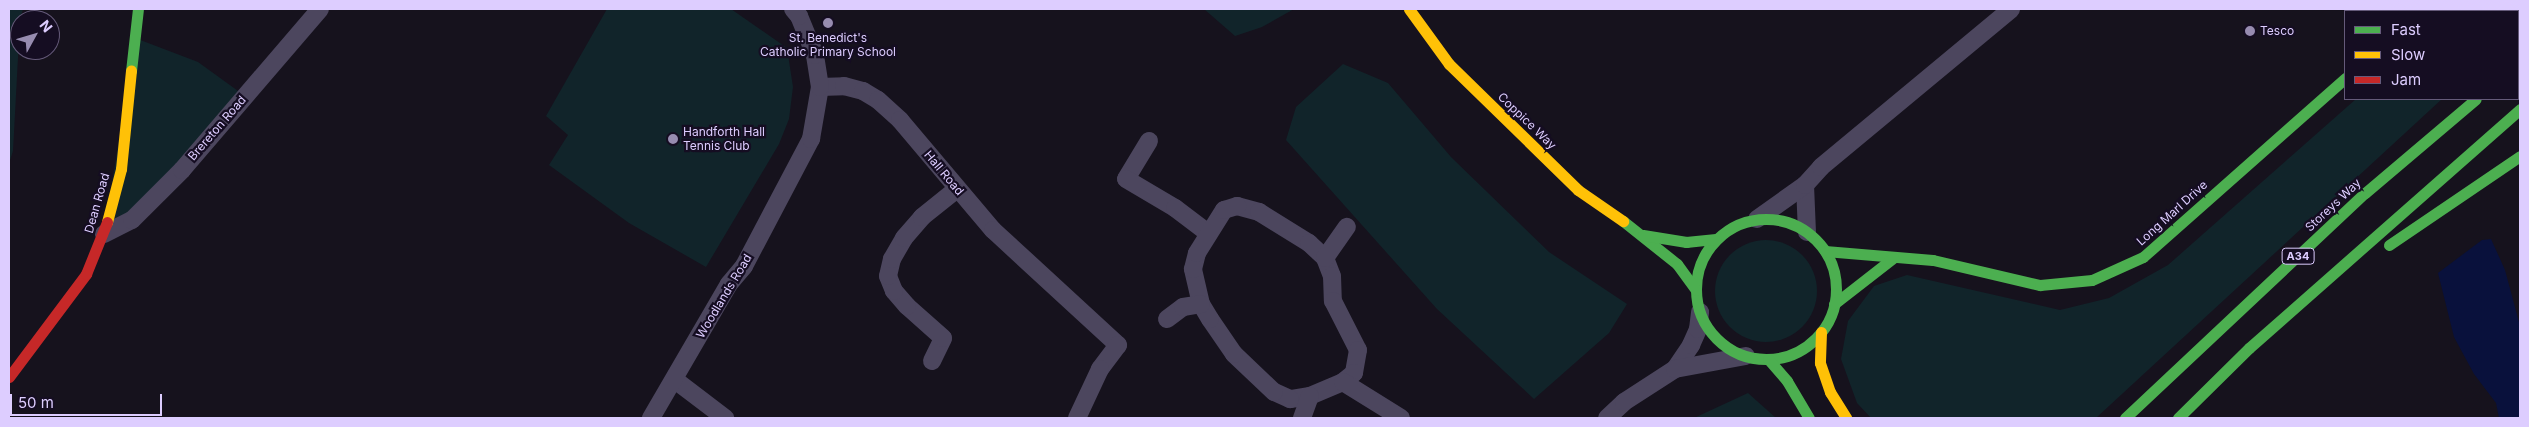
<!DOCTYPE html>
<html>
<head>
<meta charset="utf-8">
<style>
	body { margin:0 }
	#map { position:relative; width:2529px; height:427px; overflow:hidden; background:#16121d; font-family:Inter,sans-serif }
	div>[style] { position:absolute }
	.green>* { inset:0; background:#11242a }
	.round { border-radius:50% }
	.water>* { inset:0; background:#09113c }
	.street>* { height:18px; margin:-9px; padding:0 9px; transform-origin:9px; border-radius:9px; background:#4c465e }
	.fast>* { height:11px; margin:-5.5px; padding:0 5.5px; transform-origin:5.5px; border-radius:5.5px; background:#4caf50 }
	.fast>.ring { margin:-5.5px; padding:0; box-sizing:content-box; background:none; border:11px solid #4caf50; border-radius:50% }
	.slow>* { height:11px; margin:-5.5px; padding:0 5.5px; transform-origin:5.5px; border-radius:5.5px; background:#ffc107 }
	.jam>* { height:11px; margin:-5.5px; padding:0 5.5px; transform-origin:5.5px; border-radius:5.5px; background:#c62828 }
	.dots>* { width:14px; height:14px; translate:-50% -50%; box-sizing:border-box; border:2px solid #150d22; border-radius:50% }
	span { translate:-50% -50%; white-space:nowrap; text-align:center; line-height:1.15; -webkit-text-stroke:4.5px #150d22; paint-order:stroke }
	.shield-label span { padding:1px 4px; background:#150d22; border:1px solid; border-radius:4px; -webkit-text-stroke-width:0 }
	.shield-label { font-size:11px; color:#ddcdff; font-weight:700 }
	.poi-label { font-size:12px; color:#ddcdff }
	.left { translate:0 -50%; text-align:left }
	.street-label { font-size:12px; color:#ddcdff }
	.frame { position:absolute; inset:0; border:10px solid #ddcdff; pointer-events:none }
	.legend { position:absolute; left:2344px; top:10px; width:175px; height:90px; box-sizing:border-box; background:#150d22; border:1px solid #655a7a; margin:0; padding:6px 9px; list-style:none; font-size:15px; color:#ddcdff }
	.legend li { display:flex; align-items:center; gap:10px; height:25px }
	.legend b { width:25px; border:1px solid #655a7a }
	.north { position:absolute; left:10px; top:10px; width:50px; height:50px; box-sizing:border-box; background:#150d22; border:1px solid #655a7a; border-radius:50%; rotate:51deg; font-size:14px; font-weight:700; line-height:20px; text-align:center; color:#ddcdff }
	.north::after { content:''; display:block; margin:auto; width:18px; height:22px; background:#978cb0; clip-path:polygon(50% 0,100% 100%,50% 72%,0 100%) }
	.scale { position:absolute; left:10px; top:394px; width:152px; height:22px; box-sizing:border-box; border:2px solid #ddcdff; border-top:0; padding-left:6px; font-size:15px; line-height:18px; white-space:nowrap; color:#ddcdff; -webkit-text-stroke:4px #150d22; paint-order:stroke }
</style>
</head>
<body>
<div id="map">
	<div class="green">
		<i style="clip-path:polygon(9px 9px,23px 9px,20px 20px,13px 151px,9px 163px)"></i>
		<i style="clip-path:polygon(607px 9px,731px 9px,787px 48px,793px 87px,789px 119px,779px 144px,706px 267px,629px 223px,549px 165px,568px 135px,546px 116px)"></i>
		<i style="clip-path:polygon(1204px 9px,1294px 9px,1262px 27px,1235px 36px)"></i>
		<i style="clip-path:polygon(135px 38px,198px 62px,245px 96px,182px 170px,104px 234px)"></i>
		<i style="clip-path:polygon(1343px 64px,1388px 83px,1451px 157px,1549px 252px,1627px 304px,1609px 333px,1534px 399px,1437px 309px,1286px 140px,1296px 107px)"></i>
		<i style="clip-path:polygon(2356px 99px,2442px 99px,2096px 418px,1871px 418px,1857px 403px,1841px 359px,1848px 321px,1874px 286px,1907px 275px,2060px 310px,2109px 298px,2168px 265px)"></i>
		<i class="round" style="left:1715px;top:240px;width:102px;height:102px"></i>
		<i style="clip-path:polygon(1748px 393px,1776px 418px,1694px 418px)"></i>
	</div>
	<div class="water">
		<i style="clip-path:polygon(2491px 239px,2505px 270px,2520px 326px,2520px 418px,2499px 418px,2496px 403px,2474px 374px,2454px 337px,2438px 273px,2482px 240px)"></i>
	</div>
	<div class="street">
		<i style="left:820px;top:87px;width:24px;rotate:-2deg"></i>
		<i style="left:844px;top:86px;width:20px;rotate:15deg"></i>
		<i style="left:863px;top:91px;width:17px;rotate:31deg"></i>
		<i style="left:878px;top:100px;width:30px;rotate:42deg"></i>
		<i style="left:900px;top:120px;width:144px;rotate:49.8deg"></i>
		<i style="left:993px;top:230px;width:170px;rotate:42.6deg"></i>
		<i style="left:1118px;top:345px;width:30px;rotate:127deg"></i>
		<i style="left:1100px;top:369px;width:54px;rotate:115.1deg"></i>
		<i style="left:1149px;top:141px;width:44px;rotate:121.2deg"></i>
		<i style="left:1126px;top:179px;width:57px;rotate:30.6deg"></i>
		<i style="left:1175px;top:208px;width:41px;rotate:37.1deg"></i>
		<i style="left:1805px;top:185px;width:47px;rotate:87.6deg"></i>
		<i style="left:1237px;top:206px;width:23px;rotate:15deg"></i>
		<i style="left:1259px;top:212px;width:59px;rotate:31.8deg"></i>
		<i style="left:1309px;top:243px;width:22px;rotate:43deg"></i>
		<i style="left:1325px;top:258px;width:19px;rotate:69deg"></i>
		<i style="left:1332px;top:276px;width:25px;rotate:88deg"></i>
		<i style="left:1333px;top:301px;width:55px;rotate:63deg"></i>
		<i style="left:1358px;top:350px;width:23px;rotate:100deg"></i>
		<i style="left:1354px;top:373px;width:14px;rotate:141deg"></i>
		<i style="left:1343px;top:382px;width:36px;rotate:157deg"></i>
		<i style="left:1310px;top:396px;width:20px;rotate:171deg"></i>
		<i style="left:1290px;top:399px;width:17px;rotate:-156deg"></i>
		<i style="left:1274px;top:392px;width:55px;rotate:-136.5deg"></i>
		<i style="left:1234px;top:354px;width:42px;rotate:-124.4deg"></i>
		<i style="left:1210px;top:319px;width:17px;rotate:-121deg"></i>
		<i style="left:1201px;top:304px;width:36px;rotate:-103deg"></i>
		<i style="left:1193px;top:269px;width:16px;rotate:-76deg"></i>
		<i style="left:1197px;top:253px;width:51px;rotate:-57.9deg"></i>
		<i style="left:1224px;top:210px;width:14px;rotate:-17deg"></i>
		<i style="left:1757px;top:219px;width:59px;rotate:-35.3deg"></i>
		<i style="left:1805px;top:185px;width:24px;rotate:-48deg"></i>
		<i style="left:1821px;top:167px;width:247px;rotate:-39.7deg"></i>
		<i style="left:104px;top:234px;width:31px;rotate:-27deg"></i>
		<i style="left:132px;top:220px;width:71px;rotate:-45deg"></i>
		<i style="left:182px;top:170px;width:212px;rotate:-49.4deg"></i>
		<i style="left:1325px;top:258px;width:38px;rotate:-55deg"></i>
		<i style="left:1167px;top:319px;width:20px;rotate:-37deg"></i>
		<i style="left:1183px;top:307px;width:18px;rotate:-9deg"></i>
		<i style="left:932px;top:361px;width:25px;rotate:-64deg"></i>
		<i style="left:943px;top:338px;width:48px;rotate:-138.4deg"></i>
		<i style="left:907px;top:306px;width:20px;rotate:-131deg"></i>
		<i style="left:894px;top:291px;width:16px;rotate:-112deg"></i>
		<i style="left:888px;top:276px;width:17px;rotate:-77deg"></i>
		<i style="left:892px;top:259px;width:24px;rotate:-60deg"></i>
		<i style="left:904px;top:238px;width:28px;rotate:-49deg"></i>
		<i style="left:922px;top:217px;width:45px;rotate:-38.7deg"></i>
		<i style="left:1675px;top:369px;width:29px;rotate:-56deg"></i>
		<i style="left:1691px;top:345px;width:17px;rotate:-66deg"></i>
		<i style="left:1698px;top:329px;width:17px;rotate:-83deg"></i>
		<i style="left:675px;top:380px;width:63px;rotate:37.2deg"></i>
		<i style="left:1343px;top:382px;width:68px;rotate:31.8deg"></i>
		<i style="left:651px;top:418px;width:155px;rotate:-59.8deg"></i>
		<i style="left:729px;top:284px;width:23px;rotate:-50deg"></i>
		<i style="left:744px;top:266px;width:144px;rotate:-62.2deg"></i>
		<i style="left:811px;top:139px;width:53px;rotate:-80.2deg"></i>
		<i style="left:820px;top:87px;width:32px;rotate:-99deg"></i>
		<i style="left:815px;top:55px;width:42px;rotate:-112.3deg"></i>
		<i style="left:799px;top:16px;width:9px;rotate:-131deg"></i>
		<i style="left:1302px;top:418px;width:23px;rotate:-70deg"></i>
		<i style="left:1607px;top:418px;width:23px;rotate:-43deg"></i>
		<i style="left:1624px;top:402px;width:61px;rotate:-32.9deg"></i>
		<i style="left:1675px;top:369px;width:72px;rotate:-10.4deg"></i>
	</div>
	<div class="fast">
		<i style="left:2422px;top:11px;width:4px;rotate:-34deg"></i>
		<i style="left:2518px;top:63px;width:3px;rotate:-45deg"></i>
		<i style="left:131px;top:71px;width:62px;rotate:-83.6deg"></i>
		<i class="ring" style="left:1696px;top:219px;width:129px;height:129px"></i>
		<i style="left:1623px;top:221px;width:69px;rotate:38.5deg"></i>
		<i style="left:1677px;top:264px;width:32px;rotate:54deg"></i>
		<i style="left:1643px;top:235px;width:44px;rotate:9.2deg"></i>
		<i style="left:1686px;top:242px;width:30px;rotate:-6deg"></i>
		<i style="left:2389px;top:245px;width:158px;rotate:-34.2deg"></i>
		<i style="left:1825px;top:251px;width:108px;rotate:4.8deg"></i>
		<i style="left:1933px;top:260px;width:110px;rotate:13.2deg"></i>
		<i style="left:2040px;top:285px;width:52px;rotate:-5.5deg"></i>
		<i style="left:2092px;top:280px;width:56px;rotate:-24.3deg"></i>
		<i style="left:2143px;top:257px;width:270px;rotate:-41.5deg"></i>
		<i style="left:1834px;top:304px;width:75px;rotate:-37.9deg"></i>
		<i style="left:1768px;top:359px;width:29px;rotate:49deg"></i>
		<i style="left:1787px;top:381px;width:43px;rotate:59.3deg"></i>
		<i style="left:2125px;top:418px;width:329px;rotate:-43.2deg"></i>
		<i style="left:2365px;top:193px;width:145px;rotate:-40.3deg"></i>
		<i style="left:2178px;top:418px;width:100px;rotate:-44.6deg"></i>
		<i style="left:2249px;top:348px;width:361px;rotate:-41.4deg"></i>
	</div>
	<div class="slow">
		<i style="left:1409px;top:9px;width:68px;rotate:54deg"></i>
		<i style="left:1449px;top:64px;width:180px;rotate:44.3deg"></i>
		<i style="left:1578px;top:190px;width:55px;rotate:34.6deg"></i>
		<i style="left:107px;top:222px;width:55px;rotate:-75.2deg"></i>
		<i style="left:121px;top:169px;width:99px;rotate:-84.2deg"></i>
		<i style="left:1821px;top:332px;width:31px;rotate:92deg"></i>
		<i style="left:1820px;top:363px;width:31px;rotate:71deg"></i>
		<i style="left:1830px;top:392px;width:31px;rotate:58deg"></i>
	</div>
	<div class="jam">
		<i style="left:9px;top:377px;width:129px;rotate:-53.2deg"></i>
		<i style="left:86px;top:274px;width:56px;rotate:-68deg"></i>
	</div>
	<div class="dots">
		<i style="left:828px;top:23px;background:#978cb0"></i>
		<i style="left:2250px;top:31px;background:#978cb0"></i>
		<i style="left:673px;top:139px;background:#978cb0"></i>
	</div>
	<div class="shield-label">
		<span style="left:2298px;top:256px">A34</span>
	</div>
	<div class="poi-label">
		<span class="left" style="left:2260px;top:31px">Tesco</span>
		<span style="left:828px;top:45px">St. Benedict's<br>Catholic Primary School</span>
		<span class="left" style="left:683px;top:139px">Handforth Hall<br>Tennis Club</span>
	</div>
	<div class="street-label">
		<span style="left:1527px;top:121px;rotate:44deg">Coppice Way</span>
		<span style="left:217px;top:128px;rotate:-49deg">Brereton Road</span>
		<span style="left:944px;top:173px;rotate:50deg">Hall Road</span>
		<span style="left:97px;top:203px;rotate:-74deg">Dean Road</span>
		<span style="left:2333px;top:205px;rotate:-43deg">Storeys Way</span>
		<span style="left:2172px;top:213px;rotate:-42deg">Long Marl Drive</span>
		<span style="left:724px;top:296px;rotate:-59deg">Woodlands Road</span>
	</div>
	<div class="frame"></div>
	<ul class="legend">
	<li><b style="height:6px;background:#4caf50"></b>Fast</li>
	<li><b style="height:6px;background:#ffc107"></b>Slow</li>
	<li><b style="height:6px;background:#c62828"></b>Jam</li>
	</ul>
	<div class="north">N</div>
	<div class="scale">50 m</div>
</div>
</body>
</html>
